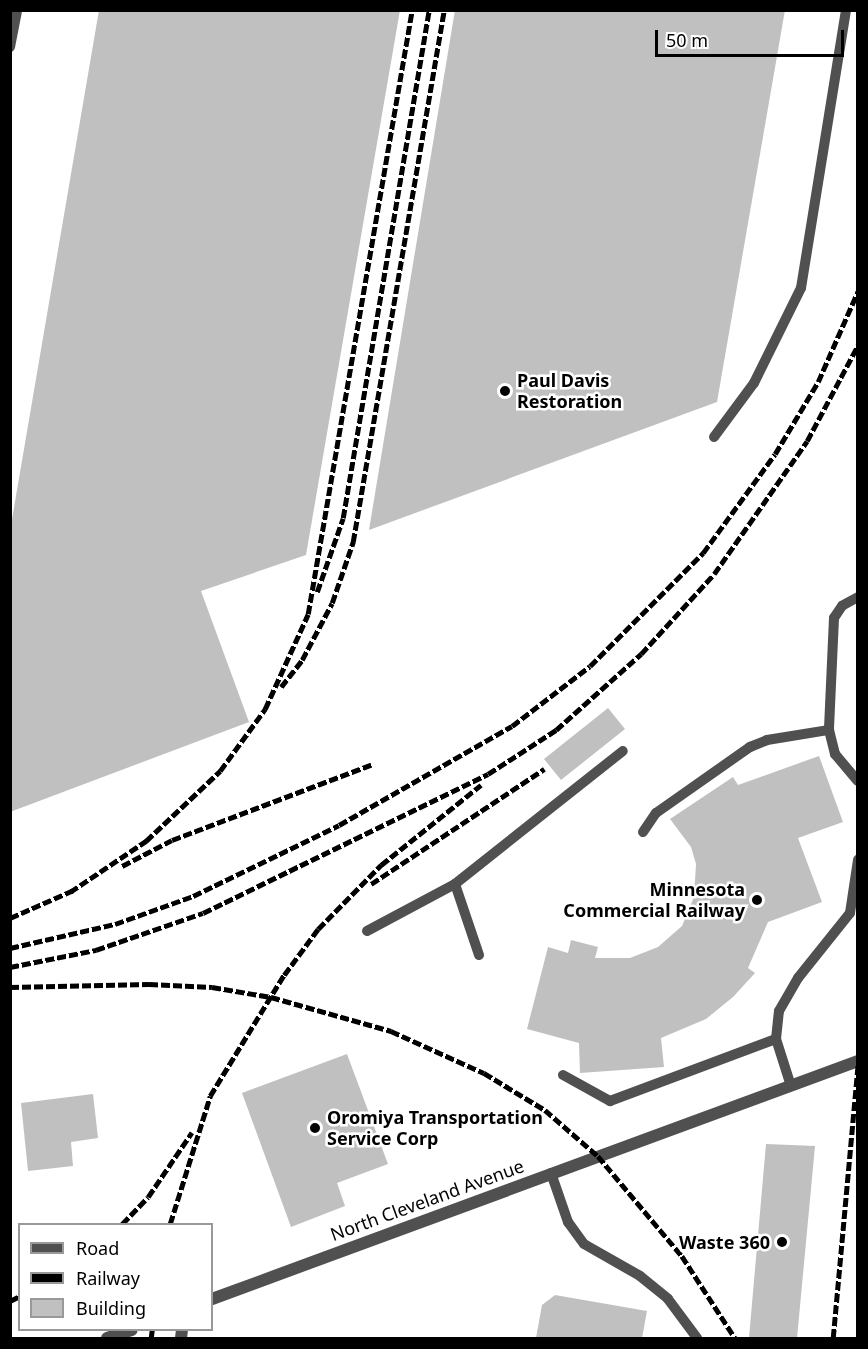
<!DOCTYPE html>
<html>
<head>
<meta charset="utf-8">
<style>
	body { margin:0 }
	#map { position:relative; width:868px; height:1349px; overflow:hidden; background:#fff; font-family:"Noto Sans",sans-serif }
	div>[style] { position:absolute }
	.building>* { inset:0; background:#c0c0c0 }
	.service>* { height:10px; margin:-5px; padding:0 5px; transform-origin:5px; border-radius:5px; background:#505050 }
	.minor>* { height:12px; margin:-6px; padding:0 6px; transform-origin:6px; border-radius:6px; background:#505050 }
	.tertiary>* { height:12px; margin:-6px; padding:0 6px; transform-origin:6px; border-radius:6px; background:#505050 }
	.rail>* { height:4.5px; margin-top:-2.25px; transform-origin:0; background:repeating-linear-gradient(90deg,#000 0 9px,transparent 0 12px) }
	.dots>* { width:16px; height:16px; translate:-50% -50%; box-sizing:border-box; border:3px solid #fff; border-radius:50% }
	span { translate:-50% -50%; white-space:nowrap; text-align:center; line-height:1.15; -webkit-text-stroke:5px #fff; paint-order:stroke }
	.poi-label { font-size:18px; color:#000; font-weight:700 }
	.left { translate:0 -50%; text-align:left }
	.right { translate:-100% -50%; text-align:right }
	.street-label { font-size:18px; color:#000 }
	.frame { position:absolute; inset:0; border:12px solid #000; pointer-events:none }
	.legend { position:absolute; left:18px; top:1223px; width:195px; height:108px; box-sizing:border-box; background:#fff; border:2px solid #999; margin:0; padding:8px 10px; list-style:none; font-size:18px; color:#000 }
	.legend li { display:flex; align-items:center; gap:12px; height:30px }
	.legend b { width:30px; border:2px solid #999 }
	.scale { position:absolute; left:655px; top:30px; width:189px; height:27px; box-sizing:border-box; border:3px solid #000; border-top:0; padding-left:8px; font-size:18px; line-height:21px; white-space:nowrap; color:#000; -webkit-text-stroke:4px #fff; paint-order:stroke }
</style>
</head>
<body>
<div id="map">
	<div class="building">
		<i style="clip-path:polygon(99px 10px,400px 10px,306px 555px,201px 591px,249px 722px,10px 812px,10px 531px)"></i>
		<i style="clip-path:polygon(455px 10px,785px 10px,717px 402px,369px 530px)"></i>
		<i style="clip-path:polygon(608px 708px,625px 729px,561px 780px,544px 759px)"></i>
		<i style="clip-path:polygon(819px 756px,843px 822px,798px 838px,822px 902px,768px 922px,748px 968px,755px 973px,733px 997px,706px 1019px,661px 1038px,664px 1067px,580px 1073px,579px 1043px,527px 1029px,548px 947px,568px 953px,571px 940px,598px 947px,595px 958px,630px 958px,658px 947px,682px 926px,694px 897px,696px 864px,691px 847px,670px 819px,733px 777px,738px 785px)"></i>
		<i style="clip-path:polygon(347px 1054px,388px 1164px,337px 1183px,345px 1206px,291px 1227px,242px 1093px)"></i>
		<i style="clip-path:polygon(93px 1094px,98px 1138px,71px 1142px,73px 1166px,28px 1171px,21px 1103px)"></i>
		<i style="clip-path:polygon(766px 1144px,815px 1146px,797px 1338px,749px 1338px)"></i>
		<i style="clip-path:polygon(555px 1295px,647px 1311px,642px 1338px,536px 1338px,542px 1305px)"></i>
	</div>
	<div class="service">
		<i style="left:10px;top:47px;width:38px;rotate:-79deg"></i>
		<i style="left:714px;top:437px;width:67px;rotate:-53.5deg"></i>
		<i style="left:754px;top:383px;width:106px;rotate:-63.7deg"></i>
		<i style="left:801px;top:288px;width:282px;rotate:-80.8deg"></i>
		<i style="left:858px;top:597px;width:18px;rotate:151deg"></i>
		<i style="left:842px;top:606px;width:14px;rotate:124deg"></i>
		<i style="left:834px;top:618px;width:112px;rotate:92.6deg"></i>
		<i style="left:829px;top:730px;width:25px;rotate:76deg"></i>
		<i style="left:835px;top:754px;width:35px;rotate:50deg"></i>
		<i style="left:643px;top:832px;width:23px;rotate:-56deg"></i>
		<i style="left:656px;top:813px;width:115px;rotate:-35.1deg"></i>
		<i style="left:750px;top:747px;width:18px;rotate:-22deg"></i>
		<i style="left:767px;top:740px;width:63px;rotate:-9.2deg"></i>
		<i style="left:455px;top:884px;width:75px;rotate:71.3deg"></i>
		<i style="left:367px;top:931px;width:100px;rotate:-28.1deg"></i>
		<i style="left:455px;top:884px;width:214px;rotate:-38.4deg"></i>
		<i style="left:563px;top:1075px;width:54px;rotate:29deg"></i>
		<i style="left:610px;top:1101px;width:177px;rotate:-20.5deg"></i>
		<i style="left:791px;top:1086px;width:49px;rotate:-107.7deg"></i>
		<i style="left:776px;top:1039px;width:28px;rotate:-84deg"></i>
		<i style="left:779px;top:1011px;width:38px;rotate:-60deg"></i>
		<i style="left:798px;top:978px;width:83px;rotate:-51.3deg"></i>
		<i style="left:850px;top:913px;width:54px;rotate:-81.4deg"></i>
		<i style="left:551px;top:1173px;width:52px;rotate:70.9deg"></i>
		<i style="left:568px;top:1222px;width:27px;rotate:54deg"></i>
		<i style="left:584px;top:1244px;width:64px;rotate:29.7deg"></i>
		<i style="left:640px;top:1276px;width:36px;rotate:39deg"></i>
		<i style="left:668px;top:1299px;width:49px;rotate:53.4deg"></i>
	</div>
	<div class="minor">
		<i style="left:181px;top:1338px;width:8px;rotate:-83deg"></i>
	</div>
	<div class="tertiary">
		<i style="left:212px;top:1299px;width:688px;rotate:-20.22deg"></i>
		<i style="left:107px;top:1338px;width:26px;rotate:-18deg"></i>
	</div>
	<div class="rail">
		<i style="left:317px;top:592px;width:78px;rotate:-70.6deg"></i>
		<i style="left:343px;top:518px;width:515px;rotate:-80.39deg"></i>
		<i style="left:281px;top:687px;width:34px;rotate:-52deg"></i>
		<i style="left:302px;top:660px;width:64px;rotate:-62.2deg"></i>
		<i style="left:332px;top:603px;width:65px;rotate:-71deg"></i>
		<i style="left:353px;top:542px;width:540px;rotate:-80.29deg"></i>
		<i style="left:122px;top:866px;width:56px;rotate:-27.5deg"></i>
		<i style="left:172px;top:840px;width:213px;rotate:-20.7deg"></i>
		<i style="left:371px;top:884px;width:208px;rotate:-33.6deg"></i>
		<i style="left:70px;top:892px;width:92px;rotate:-33.9deg"></i>
		<i style="left:146px;top:841px;width:102px;rotate:-43.4deg"></i>
		<i style="left:220px;top:771px;width:77px;rotate:-54deg"></i>
		<i style="left:265px;top:709px;width:104px;rotate:-65.6deg"></i>
		<i style="left:308px;top:614px;width:613px;rotate:-80.23deg"></i>
		<i style="left:10px;top:918px;width:72px;rotate:-23.7deg"></i>
		<i style="left:10px;top:948px;width:108px;rotate:-12.9deg"></i>
		<i style="left:115px;top:924px;width:83px;rotate:-19.7deg"></i>
		<i style="left:193px;top:896px;width:162px;rotate:-25.9deg"></i>
		<i style="left:339px;top:825px;width:199px;rotate:-29.8deg"></i>
		<i style="left:512px;top:726px;width:98px;rotate:-37.6deg"></i>
		<i style="left:590px;top:666px;width:160px;rotate:-45deg"></i>
		<i style="left:703px;top:553px;width:122px;rotate:-54deg"></i>
		<i style="left:775px;top:454px;width:84px;rotate:-59.2deg"></i>
		<i style="left:818px;top:382px;width:99px;rotate:-66.3deg"></i>
		<i style="left:10px;top:967px;width:88px;rotate:-11.2deg"></i>
		<i style="left:96px;top:950px;width:113px;rotate:-19.1deg"></i>
		<i style="left:203px;top:913px;width:317px;rotate:-26deg"></i>
		<i style="left:488px;top:774px;width:81px;rotate:-32.9deg"></i>
		<i style="left:556px;top:730px;width:114px;rotate:-41.8deg"></i>
		<i style="left:641px;top:654px;width:108px;rotate:-47.6deg"></i>
		<i style="left:714px;top:574px;width:162px;rotate:-55deg"></i>
		<i style="left:807px;top:441px;width:109px;rotate:-62deg"></i>
		<i style="left:10px;top:987px;width:139px;rotate:-1.2deg"></i>
		<i style="left:149px;top:984px;width:63px;rotate:2.7deg"></i>
		<i style="left:212px;top:987px;width:60px;rotate:9.6deg"></i>
		<i style="left:271px;top:997px;width:125px;rotate:15.8deg"></i>
		<i style="left:391px;top:1031px;width:102px;rotate:24.3deg"></i>
		<i style="left:484px;top:1073px;width:71px;rotate:31.2deg"></i>
		<i style="left:545px;top:1110px;width:70px;rotate:41deg"></i>
		<i style="left:598px;top:1156px;width:131px;rotate:50deg"></i>
		<i style="left:682px;top:1256px;width:98px;rotate:57.1deg"></i>
		<i style="left:122px;top:1224px;width:37px;rotate:-46deg"></i>
		<i style="left:148px;top:1197px;width:78px;rotate:-55.9deg"></i>
		<i style="left:170px;top:1224px;width:134px;rotate:-72.6deg"></i>
		<i style="left:210px;top:1096px;width:142px;rotate:-58.6deg"></i>
		<i style="left:284px;top:975px;width:57px;rotate:-53.5deg"></i>
		<i style="left:318px;top:929px;width:90px;rotate:-45.5deg"></i>
		<i style="left:381px;top:865px;width:128px;rotate:-38.7deg"></i>
		<i style="left:10px;top:1301px;width:11px;rotate:-27deg"></i>
		<i style="left:151px;top:1338px;width:8px;rotate:-83deg"></i>
		<i style="left:833px;top:1338px;width:275px;rotate:-84.8deg"></i>
	</div>
	<div class="dots">
		<i style="left:505px;top:391px;background:#000"></i>
		<i style="left:757px;top:900px;background:#000"></i>
		<i style="left:315px;top:1128px;background:#000"></i>
		<i style="left:782px;top:1242px;background:#000"></i>
	</div>
	<div class="poi-label">
		<span class="left" style="left:517px;top:391px">Paul Davis<br>Restoration</span>
		<span class="right" style="left:745px;top:900px">Minnesota<br>Commercial Railway</span>
		<span class="left" style="left:327px;top:1128px">Oromiya Transportation<br>Service Corp</span>
		<span class="right" style="left:770px;top:1242px">Waste 360</span>
	</div>
	<div class="street-label">
		<span style="left:427px;top:1200px;rotate:-20deg">North Cleveland Avenue</span>
	</div>
	<div class="frame"></div>
	<ul class="legend">
	<li><b style="height:8px;background:#505050"></b>Road</li>
	<li><b style="height:8px;background:#000"></b>Railway</li>
	<li><b style="height:16px;background:#c0c0c0"></b>Building</li>
	</ul>
	<div class="scale">50 m</div>
</div>
</body>
</html>
